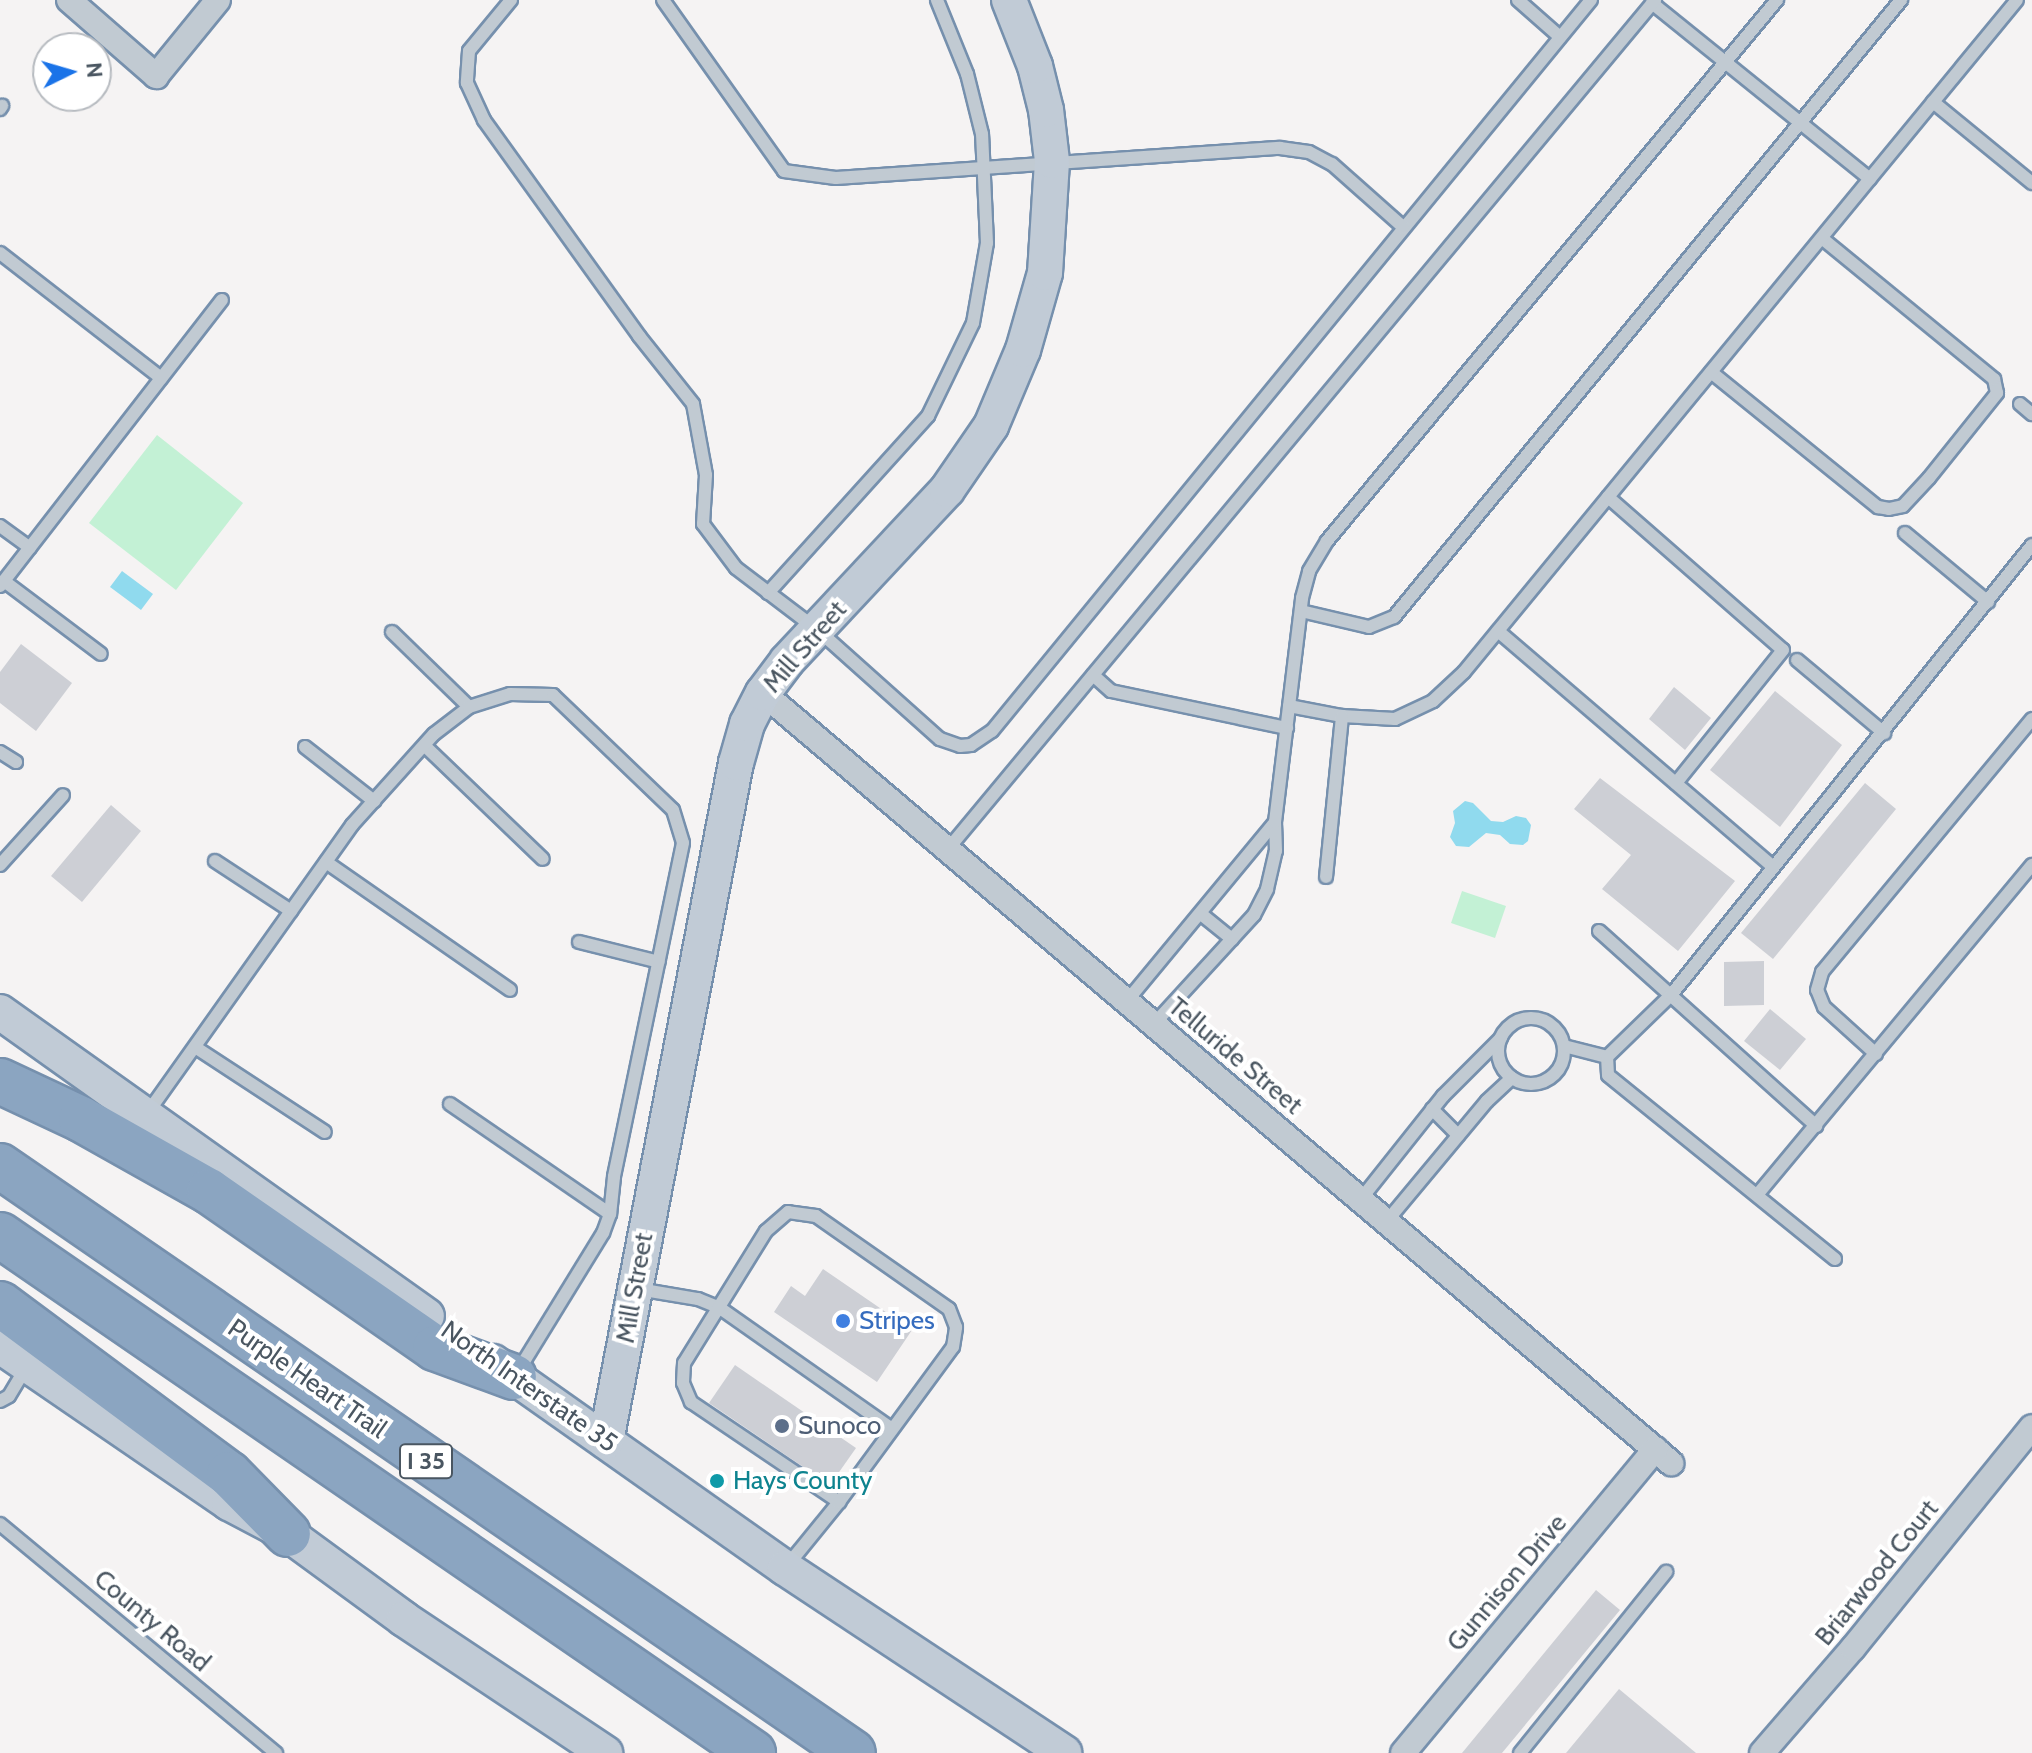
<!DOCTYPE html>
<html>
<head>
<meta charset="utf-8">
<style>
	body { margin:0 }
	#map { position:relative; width:2032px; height:1753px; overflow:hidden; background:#f5f3f3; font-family:Cabin,sans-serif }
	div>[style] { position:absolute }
	.green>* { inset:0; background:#c3f1d5 }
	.water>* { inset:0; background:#90daee }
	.building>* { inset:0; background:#cdcfd5 }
	.roads { filter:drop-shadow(2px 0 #7690ad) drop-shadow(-2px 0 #7690ad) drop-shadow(0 2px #7690ad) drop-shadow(0 -2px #7690ad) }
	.lane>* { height:12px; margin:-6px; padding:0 6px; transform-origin:6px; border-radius:6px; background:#c1cad2 }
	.lane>.ring { margin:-6px; padding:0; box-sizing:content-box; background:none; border:12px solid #c1cad2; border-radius:50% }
	.street>* { height:24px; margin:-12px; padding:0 12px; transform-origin:12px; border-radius:12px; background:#c1cad2 }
	.secondary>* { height:34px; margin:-17px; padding:0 17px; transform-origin:17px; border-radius:17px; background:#c1cbd6 }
	.highway>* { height:44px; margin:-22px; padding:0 22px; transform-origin:22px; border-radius:22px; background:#8ba5c1 }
	.dots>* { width:22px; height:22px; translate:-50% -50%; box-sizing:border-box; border:4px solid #fff; border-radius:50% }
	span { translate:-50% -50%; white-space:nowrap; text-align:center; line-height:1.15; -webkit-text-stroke:8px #fff; paint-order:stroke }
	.shield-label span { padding:2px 6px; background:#fff; border:2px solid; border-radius:6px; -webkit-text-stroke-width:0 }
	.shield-label { font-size:24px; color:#4a5661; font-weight:700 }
	.street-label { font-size:26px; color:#4a5661 }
	.shop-label { font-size:26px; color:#366cbe }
	.left { translate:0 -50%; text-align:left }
	.service-label { font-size:26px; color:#4e5e75 }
	.culture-label { font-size:26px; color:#0d838f }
	.north { position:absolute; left:32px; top:32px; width:80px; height:80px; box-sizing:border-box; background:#fff; border:2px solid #b7bbc0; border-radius:50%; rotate:85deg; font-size:22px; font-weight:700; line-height:32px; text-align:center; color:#4a5661 }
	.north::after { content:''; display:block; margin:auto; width:28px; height:36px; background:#1a73e8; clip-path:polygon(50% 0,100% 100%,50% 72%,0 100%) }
</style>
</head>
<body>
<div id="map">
	<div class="green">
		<i style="clip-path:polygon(157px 435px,243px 503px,176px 590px,89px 523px)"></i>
		<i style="clip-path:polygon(1462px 891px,1506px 906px,1495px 938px,1451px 923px)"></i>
	</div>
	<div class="water">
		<i style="clip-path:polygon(122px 571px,153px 594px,141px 610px,110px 587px)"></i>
		<i style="clip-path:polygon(1465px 801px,1473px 803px,1491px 821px,1503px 822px,1516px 816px,1526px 818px,1531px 825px,1528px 841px,1523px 845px,1510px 844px,1500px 835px,1486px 833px,1469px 847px,1456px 846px,1450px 837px,1455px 823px,1453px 811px)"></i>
	</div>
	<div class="building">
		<i style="clip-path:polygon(21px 644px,72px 683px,36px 731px,0 703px,0 672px)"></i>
		<i style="clip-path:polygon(1674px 687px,1711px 718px,1685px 750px,1649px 719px)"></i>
		<i style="clip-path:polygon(1775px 691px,1842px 745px,1780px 827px,1710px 770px)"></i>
		<i style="clip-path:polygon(1600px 778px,1735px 881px,1678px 951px,1602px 889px,1631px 855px,1574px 809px)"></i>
		<i style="clip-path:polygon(1865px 783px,1896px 809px,1773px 959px,1741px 933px)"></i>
		<i style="clip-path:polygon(111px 805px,141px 831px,82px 902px,51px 876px)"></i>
		<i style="clip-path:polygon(1764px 961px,1764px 1005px,1724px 1006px,1724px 962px)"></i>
		<i style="clip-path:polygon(1770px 1009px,1806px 1039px,1780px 1070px,1744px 1041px)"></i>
		<i style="clip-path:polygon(823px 1269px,912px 1330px,877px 1382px,774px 1312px,791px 1286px,805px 1296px)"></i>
		<i style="clip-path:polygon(735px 1365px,856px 1448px,830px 1485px,709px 1403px)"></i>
		<i style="clip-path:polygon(1596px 1590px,1620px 1610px,1502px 1753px,1462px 1753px)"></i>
		<i style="clip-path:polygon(1619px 1689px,1696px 1753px,1566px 1753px)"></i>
	</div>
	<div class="roads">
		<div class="lane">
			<i style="left:511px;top:0;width:66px;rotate:129.5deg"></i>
			<i style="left:469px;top:51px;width:32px;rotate:94deg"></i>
			<i style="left:467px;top:83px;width:41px;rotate:65.3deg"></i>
			<i style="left:484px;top:120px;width:266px;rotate:54.3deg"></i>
			<i style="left:639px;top:336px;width:87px;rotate:51.5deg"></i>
			<i style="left:693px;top:404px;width:72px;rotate:79.6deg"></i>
			<i style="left:706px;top:475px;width:49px;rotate:93.5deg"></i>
			<i style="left:703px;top:524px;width:55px;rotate:53.1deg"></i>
			<i style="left:736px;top:568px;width:104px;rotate:37.2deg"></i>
			<i style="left:819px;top:631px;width:162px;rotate:41.8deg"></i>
			<i style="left:940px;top:739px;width:21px;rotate:19deg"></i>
			<i style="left:960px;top:746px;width:11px;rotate:-5deg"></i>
			<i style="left:971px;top:745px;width:25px;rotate:-34deg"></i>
			<i style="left:992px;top:731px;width:945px;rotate:-50.67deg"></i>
			<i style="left:663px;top:0;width:209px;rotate:54.7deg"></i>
			<i style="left:784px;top:171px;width:52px;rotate:7.7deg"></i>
			<i style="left:836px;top:178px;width:445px;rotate:-3.9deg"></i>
			<i style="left:1280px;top:148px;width:29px;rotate:8deg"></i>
			<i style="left:1309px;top:152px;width:26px;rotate:28deg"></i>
			<i style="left:1332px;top:164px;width:95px;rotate:41.6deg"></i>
			<i style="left:1518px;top:0;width:56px;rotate:41.4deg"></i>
			<i style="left:1652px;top:3px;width:280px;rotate:38.9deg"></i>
			<i style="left:1933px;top:102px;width:128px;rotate:39.3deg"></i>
			<i style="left:0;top:109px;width:4px;rotate:-56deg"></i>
			<i style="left:0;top:253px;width:204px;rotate:37.8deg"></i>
			<i style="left:1711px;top:372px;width:215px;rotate:39deg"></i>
			<i style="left:1878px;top:507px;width:11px;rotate:10deg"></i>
			<i style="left:1889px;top:509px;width:14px;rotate:-12deg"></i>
			<i style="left:1903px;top:506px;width:38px;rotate:-47deg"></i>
			<i style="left:1929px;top:478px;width:109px;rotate:-51.3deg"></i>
			<i style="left:1997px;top:393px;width:14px;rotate:-102deg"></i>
			<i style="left:1994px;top:379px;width:222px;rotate:-140.7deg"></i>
			<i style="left:2020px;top:404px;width:16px;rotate:40deg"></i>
			<i style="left:1608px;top:497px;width:232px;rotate:41.2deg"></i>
			<i style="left:1783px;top:650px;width:171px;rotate:128.8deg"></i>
			<i style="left:0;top:526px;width:37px;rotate:36deg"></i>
			<i style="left:1905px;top:533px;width:108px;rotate:39.7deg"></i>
			<i style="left:4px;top:581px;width:121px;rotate:37deg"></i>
			<i style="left:0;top:586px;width:362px;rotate:-52.2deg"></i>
			<i style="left:768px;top:593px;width:239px;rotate:-47.9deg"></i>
			<i style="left:928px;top:416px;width:103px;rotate:-64.2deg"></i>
			<i style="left:973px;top:323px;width:81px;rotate:-80.1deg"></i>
			<i style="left:987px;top:243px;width:109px;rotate:-92.6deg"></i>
			<i style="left:982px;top:134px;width:62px;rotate:-104deg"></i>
			<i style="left:967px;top:74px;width:80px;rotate:-112.1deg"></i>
			<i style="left:1301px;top:611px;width:70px;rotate:13.2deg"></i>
			<i style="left:1369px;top:627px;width:27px;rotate:-22deg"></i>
			<i style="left:1394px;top:617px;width:799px;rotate:-50.59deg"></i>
			<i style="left:1498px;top:631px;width:361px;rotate:40.6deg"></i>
			<i style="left:392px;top:632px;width:107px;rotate:44.2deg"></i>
			<i style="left:1797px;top:660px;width:114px;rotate:40deg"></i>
			<i style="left:1093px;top:675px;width:24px;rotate:42deg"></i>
			<i style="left:1111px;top:691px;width:180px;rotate:11.9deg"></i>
			<i style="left:1289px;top:706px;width:54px;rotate:10.7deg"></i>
			<i style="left:1342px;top:716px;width:53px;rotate:3.2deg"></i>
			<i style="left:1395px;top:719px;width:42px;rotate:-25.3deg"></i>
			<i style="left:1433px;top:701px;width:42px;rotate:-43.1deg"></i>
			<i style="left:1464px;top:672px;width:870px;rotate:-50.55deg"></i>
			<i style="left:425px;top:746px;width:163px;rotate:43.8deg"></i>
			<i style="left:305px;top:747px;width:88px;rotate:38deg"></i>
			<i style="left:0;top:752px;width:19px;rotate:32deg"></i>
			<i style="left:948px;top:849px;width:1105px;rotate:-50.21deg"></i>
			<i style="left:215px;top:861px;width:91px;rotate:33.3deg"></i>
			<i style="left:326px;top:862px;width:224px;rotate:34.8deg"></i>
			<i style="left:0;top:865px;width:94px;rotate:-48deg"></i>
			<i style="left:1326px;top:877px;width:162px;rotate:-84.3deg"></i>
			<i style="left:1201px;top:914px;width:40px;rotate:39deg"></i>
			<i style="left:1599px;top:931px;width:292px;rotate:41.9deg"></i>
			<i style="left:579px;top:942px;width:82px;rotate:14deg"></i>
			<i style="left:1127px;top:1001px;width:232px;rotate:-50.4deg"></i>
			<i class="ring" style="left:1498px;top:1018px;width:54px;height:54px"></i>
			<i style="left:1154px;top:1024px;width:148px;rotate:-47.5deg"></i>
			<i style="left:1254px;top:915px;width:29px;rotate:-63deg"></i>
			<i style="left:1267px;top:889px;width:39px;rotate:-77deg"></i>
			<i style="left:1276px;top:851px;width:29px;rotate:-92deg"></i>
			<i style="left:1275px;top:822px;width:226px;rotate:-83.1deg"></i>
			<i style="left:1302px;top:598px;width:28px;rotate:-75deg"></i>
			<i style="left:1309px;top:571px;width:35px;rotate:-59deg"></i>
			<i style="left:1327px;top:541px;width:704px;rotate:-50.25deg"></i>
			<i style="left:1564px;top:1046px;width:44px;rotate:14.3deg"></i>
			<i style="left:195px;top:1047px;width:155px;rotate:33.2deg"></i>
			<i style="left:1876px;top:1054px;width:70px;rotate:-137.9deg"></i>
			<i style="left:1824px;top:1007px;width:18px;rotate:-112deg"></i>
			<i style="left:1817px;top:990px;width:19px;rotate:-74deg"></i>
			<i style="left:1822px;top:972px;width:329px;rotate:-50.3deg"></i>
			<i style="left:450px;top:1104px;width:194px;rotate:34.5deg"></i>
			<i style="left:1432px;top:1109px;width:37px;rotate:45deg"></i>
			<i style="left:146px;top:1115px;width:356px;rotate:-54.6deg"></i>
			<i style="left:352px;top:825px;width:122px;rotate:-48deg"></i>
			<i style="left:434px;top:734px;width:44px;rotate:-37.6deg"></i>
			<i style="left:469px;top:707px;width:43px;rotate:-17.6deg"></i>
			<i style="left:510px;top:694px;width:43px;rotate:1.3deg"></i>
			<i style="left:553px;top:695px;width:166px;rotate:43.8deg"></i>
			<i style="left:673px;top:810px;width:34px;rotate:73deg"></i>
			<i style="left:683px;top:843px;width:341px;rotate:101.7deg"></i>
			<i style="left:614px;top:1177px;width:37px;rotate:96deg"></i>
			<i style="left:610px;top:1214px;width:20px;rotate:110deg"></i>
			<i style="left:603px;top:1233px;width:162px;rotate:121.6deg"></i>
			<i style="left:1757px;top:1195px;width:430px;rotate:-50.2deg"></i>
			<i style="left:1361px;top:1199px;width:132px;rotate:-51.5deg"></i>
			<i style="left:1443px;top:1096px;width:82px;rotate:-45deg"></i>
			<i style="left:1387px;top:1221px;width:156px;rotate:-50.2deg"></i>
			<i style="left:1487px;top:1101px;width:34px;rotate:-43deg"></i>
			<i style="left:1835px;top:1259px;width:292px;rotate:-141deg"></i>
			<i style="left:1608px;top:1075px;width:18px;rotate:-93deg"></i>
			<i style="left:1607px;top:1057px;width:89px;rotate:-44.1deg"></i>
			<i style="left:1671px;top:995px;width:577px;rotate:-51.26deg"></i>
			<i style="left:638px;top:1289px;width:61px;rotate:9.5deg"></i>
			<i style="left:698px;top:1299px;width:24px;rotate:22deg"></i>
			<i style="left:720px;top:1308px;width:209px;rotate:35.1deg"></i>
			<i style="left:0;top:1401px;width:10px;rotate:-29deg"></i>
			<i style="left:9px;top:1396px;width:33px;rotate:-59deg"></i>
			<i style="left:0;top:1524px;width:359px;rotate:39.7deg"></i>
			<i style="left:787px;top:1566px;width:82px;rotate:-50.9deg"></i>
			<i style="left:839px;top:1502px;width:192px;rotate:-53.7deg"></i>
			<i style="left:953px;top:1347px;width:20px;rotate:-81deg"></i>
			<i style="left:956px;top:1327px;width:19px;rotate:-111deg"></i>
			<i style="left:949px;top:1309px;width:162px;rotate:-145deg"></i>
			<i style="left:816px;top:1216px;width:28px;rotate:-172deg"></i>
			<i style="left:788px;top:1212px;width:29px;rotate:139deg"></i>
			<i style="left:766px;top:1231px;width:155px;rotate:121.8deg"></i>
			<i style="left:684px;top:1363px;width:20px;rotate:93deg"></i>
			<i style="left:683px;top:1383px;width:21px;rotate:67deg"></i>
			<i style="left:691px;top:1402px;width:179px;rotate:34deg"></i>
			<i style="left:1520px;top:1753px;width:233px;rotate:-51.1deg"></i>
		</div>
		<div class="street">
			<i style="left:69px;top:0;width:116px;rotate:41.1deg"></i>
			<i style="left:156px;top:76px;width:98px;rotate:-50.8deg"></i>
			<i style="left:763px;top:693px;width:1191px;rotate:40.3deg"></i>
			<i style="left:1403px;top:1753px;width:395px;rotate:-50.3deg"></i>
			<i style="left:1762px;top:1753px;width:139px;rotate:-49.1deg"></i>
			<i style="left:1853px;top:1648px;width:284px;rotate:-51deg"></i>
		</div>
		<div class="secondary">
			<i style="left:0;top:1012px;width:524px;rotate:35.45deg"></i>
			<i style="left:0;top:1346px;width:278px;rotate:34.4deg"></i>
			<i style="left:229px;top:1503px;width:67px;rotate:27.7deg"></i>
			<i style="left:288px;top:1534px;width:144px;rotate:36.2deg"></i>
			<i style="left:404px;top:1619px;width:242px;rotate:33.7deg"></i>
			<i style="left:493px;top:1362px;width:357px;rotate:35.2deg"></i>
			<i style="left:785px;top:1568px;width:335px;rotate:33.5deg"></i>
			<i style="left:606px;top:1441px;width:690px;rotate:-79.15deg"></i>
			<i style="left:736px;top:763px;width:41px;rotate:-74.2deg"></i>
			<i style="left:747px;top:724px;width:35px;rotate:-63deg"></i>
			<i style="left:763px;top:693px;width:40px;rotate:-53deg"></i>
			<i style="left:787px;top:661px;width:234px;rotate:-46.9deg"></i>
			<i style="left:947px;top:490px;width:78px;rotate:-55.5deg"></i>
			<i style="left:991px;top:426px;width:82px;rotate:-67.2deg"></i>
			<i style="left:1023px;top:350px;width:80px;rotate:-74.1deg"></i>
			<i style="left:1045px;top:273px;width:112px;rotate:-86.4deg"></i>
			<i style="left:1052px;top:161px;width:51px;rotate:-96.7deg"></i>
			<i style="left:1046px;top:110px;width:45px;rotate:-104deg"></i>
			<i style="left:1035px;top:66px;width:71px;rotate:-111.5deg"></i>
		</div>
		<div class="highway">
			<i style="left:0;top:1081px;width:89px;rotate:25.1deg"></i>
			<i style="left:81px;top:1119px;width:147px;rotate:29.4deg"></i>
			<i style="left:209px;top:1191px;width:275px;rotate:34.8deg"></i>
			<i style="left:435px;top:1348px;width:84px;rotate:20.2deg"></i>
			<i style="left:0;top:1166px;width:1035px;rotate:34.53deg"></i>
			<i style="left:0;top:1235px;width:914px;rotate:34.52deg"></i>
			<i style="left:0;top:1304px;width:285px;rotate:36.6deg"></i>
			<i style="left:229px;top:1474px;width:84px;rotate:45.5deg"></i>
		</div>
	</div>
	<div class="dots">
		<i style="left:843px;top:1321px;background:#3f7fe0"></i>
		<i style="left:782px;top:1426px;background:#5c6f8a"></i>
		<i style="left:717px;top:1481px;background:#0f9aa8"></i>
	</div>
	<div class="shield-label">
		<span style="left:426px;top:1461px">I 35</span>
	</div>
	<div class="street-label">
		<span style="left:805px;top:647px;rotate:-49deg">Mill Street</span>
		<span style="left:1235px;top:1056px;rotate:40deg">Telluride Street</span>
		<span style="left:635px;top:1288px;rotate:-80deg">Mill Street</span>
		<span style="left:307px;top:1379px;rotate:35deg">Purple Heart Trail</span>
		<span style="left:529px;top:1387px;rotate:35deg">North Interstate 35</span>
		<span style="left:1877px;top:1573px;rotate:-51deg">Briarwood Court</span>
		<span style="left:1507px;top:1583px;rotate:-50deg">Gunnison Drive</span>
		<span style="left:152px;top:1621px;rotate:40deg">County Road</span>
	</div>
	<div class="shop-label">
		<span class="left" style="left:859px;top:1321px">Stripes</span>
	</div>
	<div class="service-label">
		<span class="left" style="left:798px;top:1426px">Sunoco</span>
	</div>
	<div class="culture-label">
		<span class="left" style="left:733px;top:1481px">Hays County</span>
	</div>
	<div class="north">N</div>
</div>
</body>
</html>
